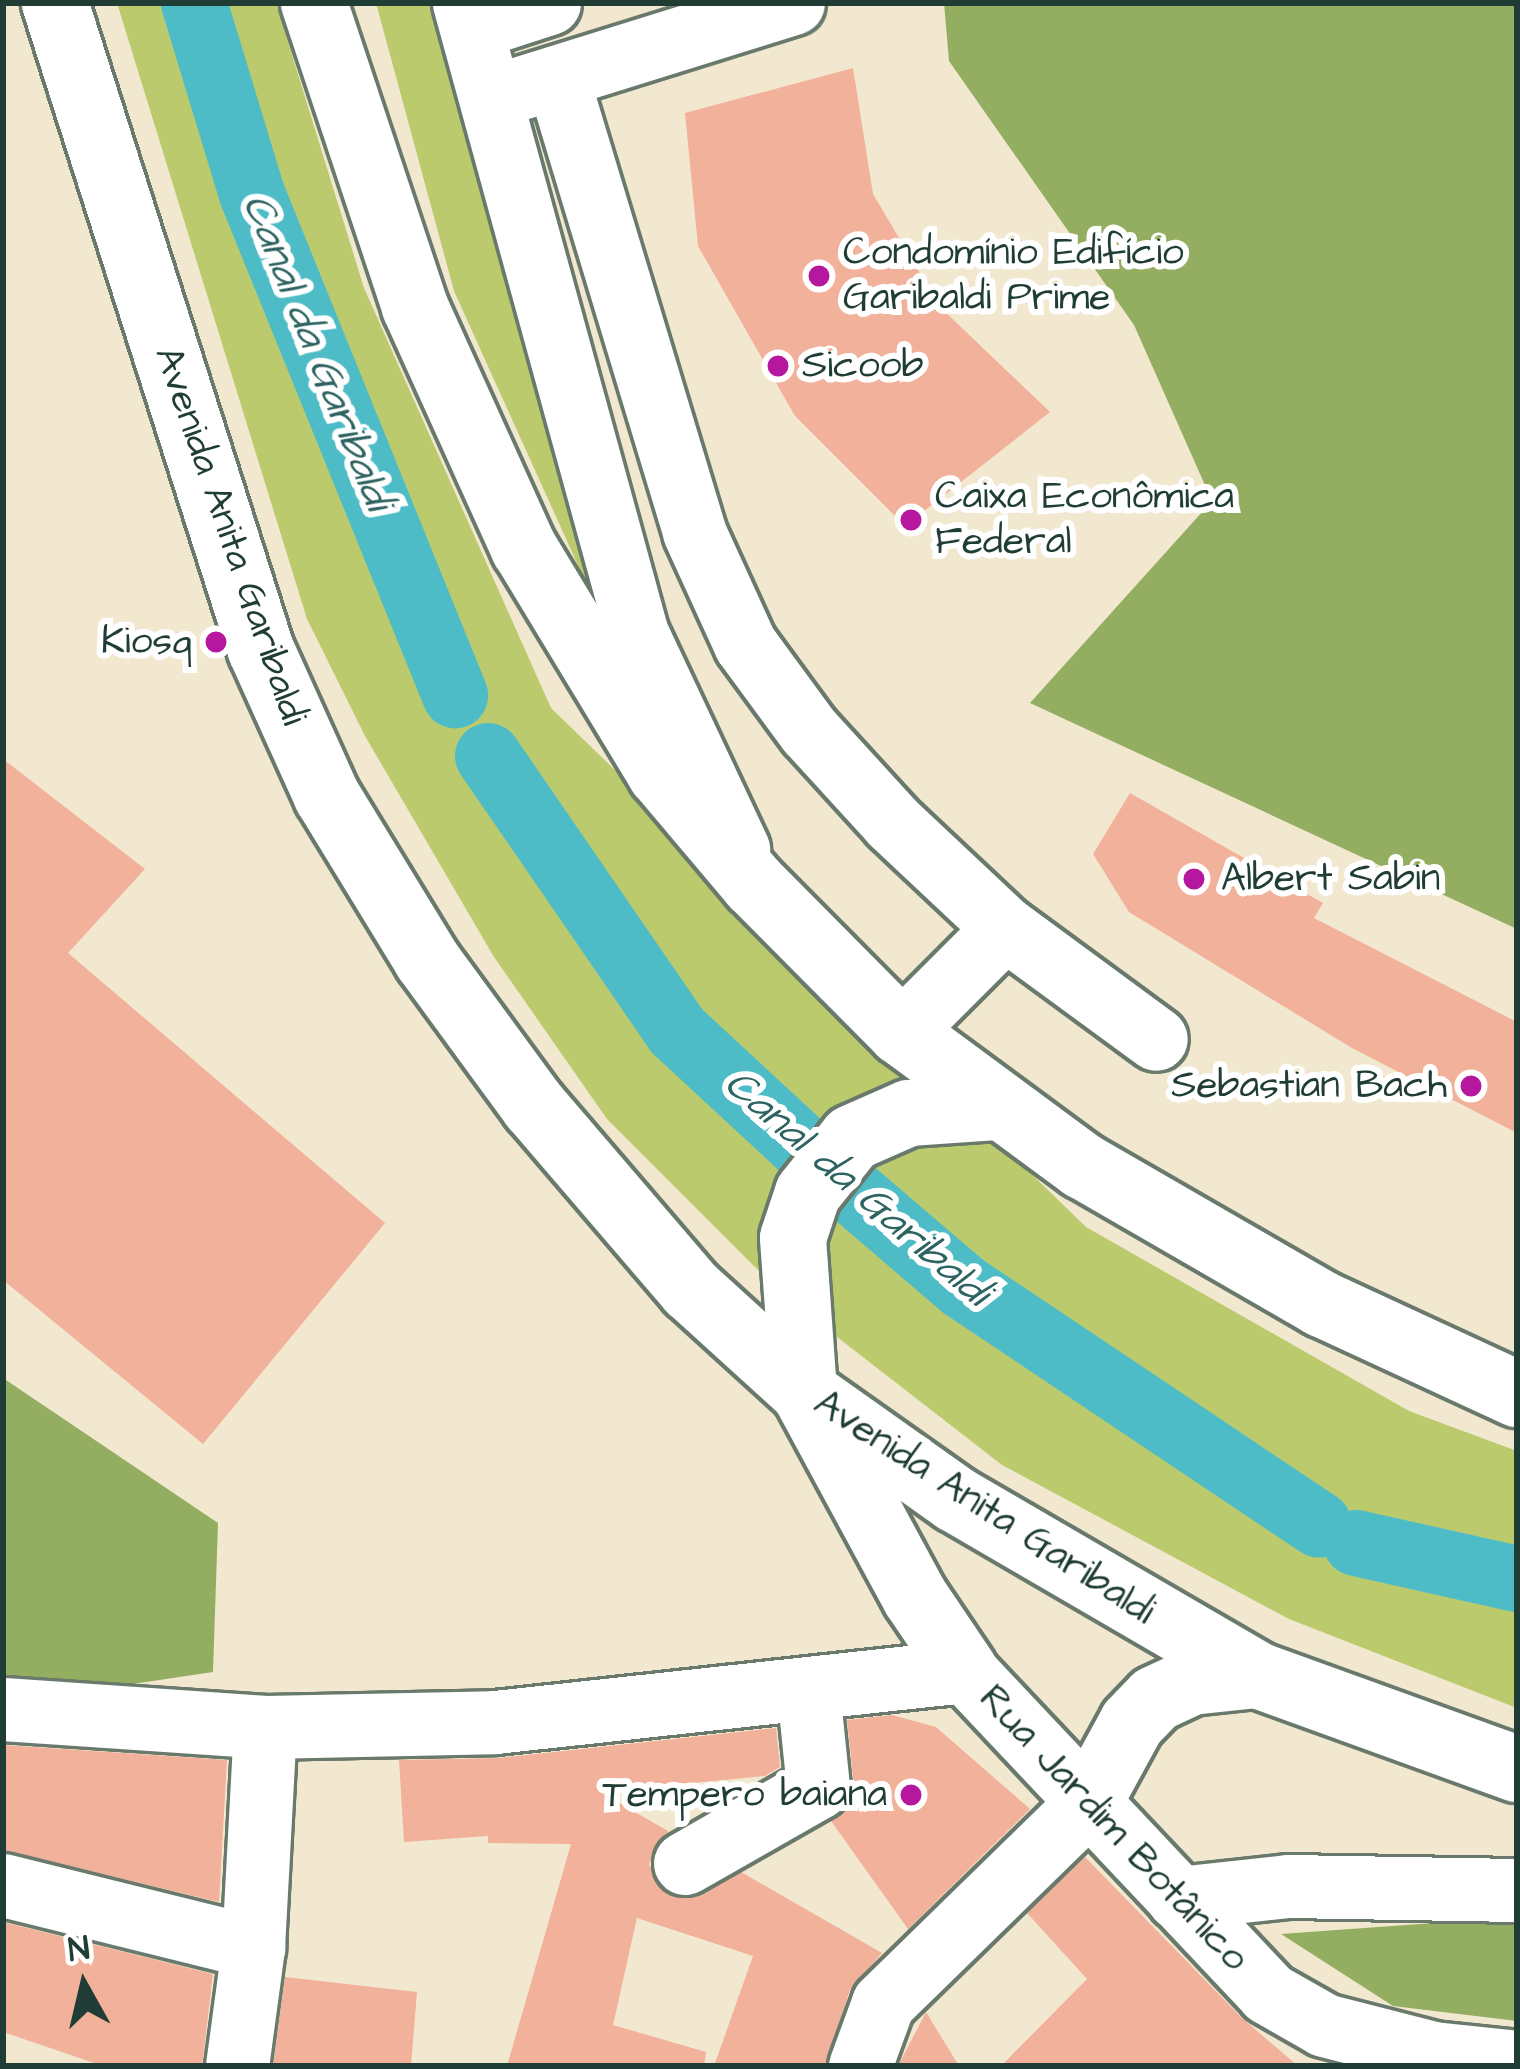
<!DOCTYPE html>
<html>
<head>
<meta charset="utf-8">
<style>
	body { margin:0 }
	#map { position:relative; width:1520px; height:2069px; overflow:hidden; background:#f2e8d0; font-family:"Architects Daughter",sans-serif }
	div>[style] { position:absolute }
	.green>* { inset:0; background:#baca6d }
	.forest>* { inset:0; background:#93ae60 }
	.canal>* { height:66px; margin:-33px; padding:0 33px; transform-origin:33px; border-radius:33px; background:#4ebcc7 }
	.building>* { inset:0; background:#f2b19a }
	.roads { filter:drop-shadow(3px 0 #69796b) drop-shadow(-3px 0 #69796b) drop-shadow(0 3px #69796b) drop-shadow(0 -3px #69796b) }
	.minor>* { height:63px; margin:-31.5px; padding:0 31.5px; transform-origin:31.5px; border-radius:31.5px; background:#fff }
	.major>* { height:66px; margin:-33px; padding:0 33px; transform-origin:33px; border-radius:33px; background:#fff }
	.dots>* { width:33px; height:33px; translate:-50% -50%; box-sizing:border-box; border:6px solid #fff; border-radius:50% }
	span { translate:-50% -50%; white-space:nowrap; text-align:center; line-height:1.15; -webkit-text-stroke:12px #fff; paint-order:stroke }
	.poi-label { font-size:39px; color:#1f3d34 }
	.left { translate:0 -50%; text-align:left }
	.right { translate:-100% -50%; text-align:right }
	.street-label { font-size:39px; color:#1f3d34 }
	.water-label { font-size:42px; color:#2d6360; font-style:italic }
	.frame { position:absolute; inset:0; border:6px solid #1f3d34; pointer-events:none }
	.north { position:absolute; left:24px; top:1925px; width:120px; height:120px; -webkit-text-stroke:9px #fff; paint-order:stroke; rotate:352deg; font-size:33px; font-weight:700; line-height:48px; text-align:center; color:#1f3d34 }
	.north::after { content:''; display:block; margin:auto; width:42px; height:54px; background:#1f3d34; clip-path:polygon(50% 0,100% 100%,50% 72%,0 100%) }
</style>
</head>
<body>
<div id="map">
	<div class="green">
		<i style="clip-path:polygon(117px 3px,276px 3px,364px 288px,551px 708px,1086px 1227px,1409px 1411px,1517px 1451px,1517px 1708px,1289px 1619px,1002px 1465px,783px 1295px,607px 1119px,494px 957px,365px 736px,307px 619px)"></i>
		<i style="clip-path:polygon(376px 3px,432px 3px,619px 656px,454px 291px)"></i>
	</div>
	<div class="forest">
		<i style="clip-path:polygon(944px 3px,1517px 3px,1517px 929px,1030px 703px,1212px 501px,1134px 325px,949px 61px)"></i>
		<i style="clip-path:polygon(3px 1378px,218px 1523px,213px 1672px,59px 1695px,3px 1690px)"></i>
		<i style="clip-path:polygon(1517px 1917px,1517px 2021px,1393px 2006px,1281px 1934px)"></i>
	</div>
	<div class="canal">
		<i style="left:194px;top:3px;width:200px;rotate:73.1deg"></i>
		<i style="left:252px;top:194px;width:541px;rotate:67.94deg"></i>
		<i style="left:488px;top:756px;width:334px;rotate:55.5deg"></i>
		<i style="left:677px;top:1031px;width:202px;rotate:42.8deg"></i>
		<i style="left:825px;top:1168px;width:183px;rotate:40.6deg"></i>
		<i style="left:964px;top:1287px;width:427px;rotate:33.8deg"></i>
		<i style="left:1356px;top:1543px;width:165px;rotate:12.6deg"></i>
	</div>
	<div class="building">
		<i style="clip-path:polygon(853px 68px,873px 194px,940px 307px,1050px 412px,905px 526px,795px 416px,698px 246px,685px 113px)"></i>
		<i style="clip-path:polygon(3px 759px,145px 869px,68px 953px,385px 1223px,203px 1444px,3px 1280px)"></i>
		<i style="clip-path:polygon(1130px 793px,1323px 903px,1314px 918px,1517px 1022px,1517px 1133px,1352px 1048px,1129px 912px,1093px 854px)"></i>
		<i style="clip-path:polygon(892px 1715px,936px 1727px,1030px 1809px,908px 1929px,831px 1821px,849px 1804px,854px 1785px,847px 1720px)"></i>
		<i style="clip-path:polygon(776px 1728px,780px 1767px,765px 1776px,600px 1792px,668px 1831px,649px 1864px,668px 1895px,702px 1895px,741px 1872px,882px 1953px,850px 1990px,825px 2066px,714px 2066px,753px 1956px,637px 1918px,613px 2025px,706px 2052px,704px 2066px,507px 2066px,571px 1844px,488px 1843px,488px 1836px,404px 1842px,399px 1760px,499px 1758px)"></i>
		<i style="clip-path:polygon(3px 1745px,227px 1760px,219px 1902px,3px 1850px)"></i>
		<i style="clip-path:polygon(1085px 1857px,1242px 2018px,1298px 2066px,1001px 2066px,1087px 1979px,1027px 1913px)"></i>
		<i style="clip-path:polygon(3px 1922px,213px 1974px,202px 2066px,103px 2066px,3px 2032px)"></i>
		<i style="clip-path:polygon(285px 1977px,417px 1992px,411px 2066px,273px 2066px)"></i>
		<i style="clip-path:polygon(926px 2012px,959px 2066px,898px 2066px)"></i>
	</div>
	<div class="roads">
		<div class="minor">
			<i style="left:464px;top:3px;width:654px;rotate:74.67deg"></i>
			<i style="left:637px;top:634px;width:238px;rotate:64.8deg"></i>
			<i style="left:472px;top:28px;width:81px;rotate:-18deg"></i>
			<i style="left:557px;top:77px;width:475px;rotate:73.2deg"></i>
			<i style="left:694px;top:532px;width:123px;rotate:65.5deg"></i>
			<i style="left:745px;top:644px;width:108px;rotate:53.7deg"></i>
			<i style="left:809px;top:731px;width:123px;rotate:47.6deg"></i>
			<i style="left:892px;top:822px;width:155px;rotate:43.2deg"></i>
			<i style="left:1005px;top:928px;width:187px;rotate:36.3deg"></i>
			<i style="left:517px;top:89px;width:289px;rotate:-17.3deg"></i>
			<i style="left:901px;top:1032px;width:147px;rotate:-45deg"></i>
			<i style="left:3px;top:1709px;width:263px;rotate:3.9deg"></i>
			<i style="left:265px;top:1727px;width:230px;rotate:-1.2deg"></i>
			<i style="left:495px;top:1722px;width:473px;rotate:-6.2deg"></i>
			<i style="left:965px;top:1671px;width:442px;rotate:46.7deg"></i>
			<i style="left:1268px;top:1993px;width:64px;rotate:29.7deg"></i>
			<i style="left:1324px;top:2025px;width:113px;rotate:14.4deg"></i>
			<i style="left:1433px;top:2053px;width:84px;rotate:6.1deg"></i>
			<i style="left:685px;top:1863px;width:153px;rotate:-29.7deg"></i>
			<i style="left:818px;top:1787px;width:98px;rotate:-95.9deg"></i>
			<i style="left:3px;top:1885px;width:258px;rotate:13.9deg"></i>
			<i style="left:253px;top:1947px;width:220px;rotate:-86.9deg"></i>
			<i style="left:1178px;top:1898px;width:111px;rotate:-6.2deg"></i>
			<i style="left:1288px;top:1886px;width:229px;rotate:1deg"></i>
			<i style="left:237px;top:2066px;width:120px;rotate:-82.3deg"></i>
			<i style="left:860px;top:2066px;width:67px;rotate:-69.9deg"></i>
			<i style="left:883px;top:2003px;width:288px;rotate:-44.3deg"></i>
		</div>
		<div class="major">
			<i style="left:55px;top:3px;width:679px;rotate:72.34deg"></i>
			<i style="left:261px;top:650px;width:160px;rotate:65.7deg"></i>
			<i style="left:327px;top:796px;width:192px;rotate:58.6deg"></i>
			<i style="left:427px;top:960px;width:181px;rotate:53.8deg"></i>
			<i style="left:534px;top:1106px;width:241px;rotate:49.4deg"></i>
			<i style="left:691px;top:1289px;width:153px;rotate:42.3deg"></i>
			<i style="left:804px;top:1392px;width:185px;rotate:35.3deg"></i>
			<i style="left:955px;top:1499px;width:350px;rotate:30.2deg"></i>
			<i style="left:1257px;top:1675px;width:276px;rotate:19.9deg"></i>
			<i style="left:314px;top:3px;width:320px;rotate:71.6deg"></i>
			<i style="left:415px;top:307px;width:265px;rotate:65.7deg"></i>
			<i style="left:524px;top:548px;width:264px;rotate:58.8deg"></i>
			<i style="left:661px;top:774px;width:144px;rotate:49.8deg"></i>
			<i style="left:754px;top:884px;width:209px;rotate:45.2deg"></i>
			<i style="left:901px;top:1032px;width:226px;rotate:36.4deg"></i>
			<i style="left:1083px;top:1166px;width:276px;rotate:30deg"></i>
			<i style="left:1322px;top:1304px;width:215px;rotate:24.8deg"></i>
			<i style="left:965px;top:1671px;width:89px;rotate:-124deg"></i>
			<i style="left:915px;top:1597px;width:233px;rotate:-118.4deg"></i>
			<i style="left:804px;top:1392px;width:154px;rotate:-94.1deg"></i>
			<i style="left:793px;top:1238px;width:47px;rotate:-71.6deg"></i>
			<i style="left:808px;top:1193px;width:70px;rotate:-51.3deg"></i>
			<i style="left:852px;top:1138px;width:62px;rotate:-23.7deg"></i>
			<i style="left:909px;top:1113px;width:87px;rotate:-3.9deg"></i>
			<i style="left:1089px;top:1802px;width:90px;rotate:-61.4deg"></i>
			<i style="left:1132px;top:1723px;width:33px;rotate:-46deg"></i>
			<i style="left:1155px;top:1699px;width:40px;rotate:-25deg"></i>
			<i style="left:1191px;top:1682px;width:66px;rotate:-6.1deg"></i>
		</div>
	</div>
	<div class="dots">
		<i style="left:819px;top:276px;background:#b5179e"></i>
		<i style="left:778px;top:366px;background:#b5179e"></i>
		<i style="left:911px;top:520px;background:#b5179e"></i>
		<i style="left:216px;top:642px;background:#b5179e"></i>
		<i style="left:1194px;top:879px;background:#b5179e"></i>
		<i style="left:1471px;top:1086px;background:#b5179e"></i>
		<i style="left:911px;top:1795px;background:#b5179e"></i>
	</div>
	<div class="poi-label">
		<span class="left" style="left:843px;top:276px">Condomínio Edifício<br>Garibaldi Prime</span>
		<span class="left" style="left:802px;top:366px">Sicoob</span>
		<span class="left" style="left:935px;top:520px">Caixa Econômica<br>Federal</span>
		<span class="right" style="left:192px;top:642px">Kiosq</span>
		<span class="left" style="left:1221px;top:879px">Albert Sabin</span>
		<span class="right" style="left:1447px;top:1086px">Sebastian Bach</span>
		<span class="right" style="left:887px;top:1795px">Tempero baiana</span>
	</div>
	<div class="street-label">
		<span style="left:230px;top:536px;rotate:71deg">Avenida Anita Garibaldi</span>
		<span style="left:984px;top:1508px;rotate:33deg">Avenida Anita Garibaldi</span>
		<span style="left:1113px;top:1829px;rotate:47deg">Rua Jardim Botânico</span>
	</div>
	<div class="water-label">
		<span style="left:317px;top:352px;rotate:68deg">Canal da Garibaldi</span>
		<span style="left:857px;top:1188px;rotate:41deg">Canal da Garibaldi</span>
	</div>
	<div class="frame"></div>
	<div class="north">N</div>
</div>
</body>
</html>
